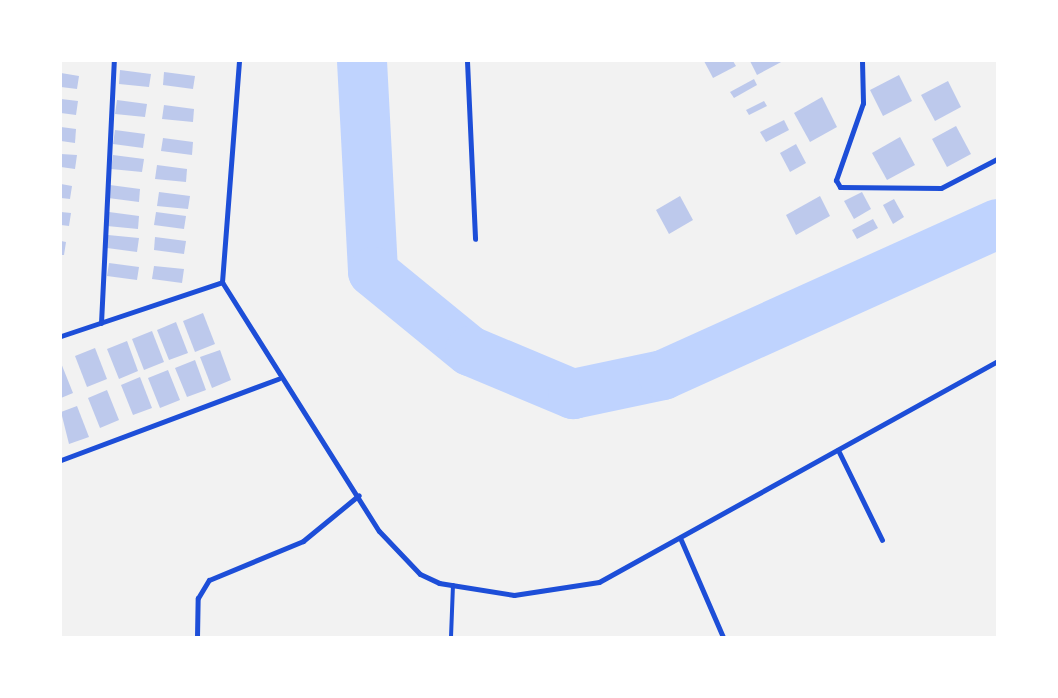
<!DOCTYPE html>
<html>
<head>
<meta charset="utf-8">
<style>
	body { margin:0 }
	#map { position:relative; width:1058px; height:698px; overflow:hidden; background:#f2f2f2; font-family:Roboto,sans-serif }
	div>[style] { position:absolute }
	.river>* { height:50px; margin:-25px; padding:0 25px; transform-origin:25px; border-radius:25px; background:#bfd3fe }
	.building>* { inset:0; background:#bdc9ec }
	.service>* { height:4px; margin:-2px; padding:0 2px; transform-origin:2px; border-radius:2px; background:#1d4ed8 }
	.minor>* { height:5px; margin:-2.5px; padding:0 2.5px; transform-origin:2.5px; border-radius:2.5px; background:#1d4ed8 }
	span { translate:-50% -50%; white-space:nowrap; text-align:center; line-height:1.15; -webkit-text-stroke:4px #fff; paint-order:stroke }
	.frame { position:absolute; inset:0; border:62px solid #fff; pointer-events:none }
</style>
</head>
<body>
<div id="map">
	<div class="river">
		<i style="left:362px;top:61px;width:211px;rotate:87deg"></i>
		<i style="left:373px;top:272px;width:125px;rotate:39.2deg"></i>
		<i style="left:470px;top:351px;width:112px;rotate:22.7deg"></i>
		<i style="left:573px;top:394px;width:92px;rotate:-11.9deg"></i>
		<i style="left:663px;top:375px;width:367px;rotate:-24.3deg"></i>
	</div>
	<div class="building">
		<i style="clip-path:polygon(704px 61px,733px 61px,736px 66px,713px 78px)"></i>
		<i style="clip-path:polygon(750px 61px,783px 61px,757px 75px)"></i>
		<i style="clip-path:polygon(120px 70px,151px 74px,149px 87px,119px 84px)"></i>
		<i style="clip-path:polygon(164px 72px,195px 76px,193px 89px,163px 85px)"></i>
		<i style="clip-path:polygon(61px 73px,79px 76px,77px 89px,61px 87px)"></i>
		<i style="clip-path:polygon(899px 75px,912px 101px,883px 116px,870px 90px)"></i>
		<i style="clip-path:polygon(754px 79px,757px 85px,734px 98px,730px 92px)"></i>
		<i style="clip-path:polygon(948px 81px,961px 107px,935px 121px,921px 95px)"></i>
		<i style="clip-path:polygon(822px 97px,837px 127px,810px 142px,794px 113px)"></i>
		<i style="clip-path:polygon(61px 99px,78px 101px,76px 115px,61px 113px)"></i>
		<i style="clip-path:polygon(117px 100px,147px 104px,145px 117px,115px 114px)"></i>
		<i style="clip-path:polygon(764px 101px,767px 106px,749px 115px,746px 110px)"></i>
		<i style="clip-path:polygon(164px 105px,194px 109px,193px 122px,162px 119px)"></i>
		<i style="clip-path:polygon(784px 120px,789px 130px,766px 142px,760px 132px)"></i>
		<i style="clip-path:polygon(956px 126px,971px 154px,947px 167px,932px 139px)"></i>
		<i style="clip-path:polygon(61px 127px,76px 129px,75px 143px,61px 141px)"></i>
		<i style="clip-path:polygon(115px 130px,145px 134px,143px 148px,113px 144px)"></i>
		<i style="clip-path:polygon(900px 137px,915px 165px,887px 180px,872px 153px)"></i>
		<i style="clip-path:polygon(163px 138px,193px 142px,192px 155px,161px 151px)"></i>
		<i style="clip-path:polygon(796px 144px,806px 163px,790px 172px,780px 153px)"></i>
		<i style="clip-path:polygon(61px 154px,77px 155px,75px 169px,61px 167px)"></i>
		<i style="clip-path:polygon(113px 155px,144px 159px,142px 172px,111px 169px)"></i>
		<i style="clip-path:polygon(157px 165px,187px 169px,186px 182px,155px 179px)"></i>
		<i style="clip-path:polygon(61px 184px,72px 186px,70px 199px,61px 198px)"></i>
		<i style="clip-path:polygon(110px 185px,140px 189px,139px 202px,108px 198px)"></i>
		<i style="clip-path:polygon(159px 192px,190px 196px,188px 209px,157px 206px)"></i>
		<i style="clip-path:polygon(862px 192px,871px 209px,854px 219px,844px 201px)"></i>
		<i style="clip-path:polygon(680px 196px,693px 220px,669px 234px,656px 210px)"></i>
		<i style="clip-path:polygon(820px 196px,830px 216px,796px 235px,786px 215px)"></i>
		<i style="clip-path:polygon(894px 199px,904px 217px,893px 224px,883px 205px)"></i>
		<i style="clip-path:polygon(61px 212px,71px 213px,69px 226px,61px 225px)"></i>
		<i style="clip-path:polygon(109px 212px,139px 216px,138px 229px,107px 226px)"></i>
		<i style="clip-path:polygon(156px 212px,186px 216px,184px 229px,154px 225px)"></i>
		<i style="clip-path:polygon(873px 219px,878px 228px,857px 239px,852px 230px)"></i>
		<i style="clip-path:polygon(108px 235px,139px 238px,137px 252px,107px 248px)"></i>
		<i style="clip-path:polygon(155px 237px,186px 241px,184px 254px,154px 250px)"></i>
		<i style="clip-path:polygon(61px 241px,66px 242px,64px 255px,61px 255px)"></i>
		<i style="clip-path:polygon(109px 263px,139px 267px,137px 280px,107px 276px)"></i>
		<i style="clip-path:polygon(154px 266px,184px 269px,182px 283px,152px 279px)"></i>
		<i style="clip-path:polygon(203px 313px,215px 344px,195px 352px,183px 321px)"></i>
		<i style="clip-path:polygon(176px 322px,188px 353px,169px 360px,157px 330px)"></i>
		<i style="clip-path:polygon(152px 331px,164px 362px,144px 370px,132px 339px)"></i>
		<i style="clip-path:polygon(127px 341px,138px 371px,119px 379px,107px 349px)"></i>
		<i style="clip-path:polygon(95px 348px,107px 379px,87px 387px,75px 356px)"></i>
		<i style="clip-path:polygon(220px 350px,231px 380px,212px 388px,200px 357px)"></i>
		<i style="clip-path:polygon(195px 360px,206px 390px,187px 397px,175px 368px)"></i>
		<i style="clip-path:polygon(61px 363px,73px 393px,61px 398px)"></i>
		<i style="clip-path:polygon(168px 370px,180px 400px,160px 408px,148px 378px)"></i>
		<i style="clip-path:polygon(140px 377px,152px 408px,133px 415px,121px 385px)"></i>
		<i style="clip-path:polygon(107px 390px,119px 420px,100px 428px,88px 398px)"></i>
		<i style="clip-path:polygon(77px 406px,89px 437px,69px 444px,61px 412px)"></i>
	</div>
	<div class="service">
		<i style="left:451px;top:637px;width:52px;rotate:-87.8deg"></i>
	</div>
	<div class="minor">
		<i style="left:239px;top:61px;width:222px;rotate:94.4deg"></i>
		<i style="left:222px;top:282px;width:294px;rotate:57.8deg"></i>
		<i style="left:379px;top:531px;width:59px;rotate:46.4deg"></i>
		<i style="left:420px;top:574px;width:21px;rotate:25deg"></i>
		<i style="left:439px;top:583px;width:76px;rotate:9.1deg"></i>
		<i style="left:514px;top:595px;width:86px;rotate:-8.7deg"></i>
		<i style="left:599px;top:582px;width:455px;rotate:-29deg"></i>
		<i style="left:467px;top:61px;width:178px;rotate:87.4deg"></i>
		<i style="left:862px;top:61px;width:42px;rotate:88.6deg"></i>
		<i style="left:863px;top:103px;width:82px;rotate:109.3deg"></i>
		<i style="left:836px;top:180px;width:8px;rotate:60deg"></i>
		<i style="left:840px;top:187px;width:101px;rotate:0.6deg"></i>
		<i style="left:941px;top:188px;width:63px;rotate:-27.4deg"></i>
		<i style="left:101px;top:323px;width:262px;rotate:-87.2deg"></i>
		<i style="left:61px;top:336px;width:170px;rotate:-18.5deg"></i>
		<i style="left:838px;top:450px;width:100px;rotate:63.9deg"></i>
		<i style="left:61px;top:460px;width:232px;rotate:-20.5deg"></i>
		<i style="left:681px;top:540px;width:106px;rotate:66.6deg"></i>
		<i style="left:197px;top:637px;width:39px;rotate:-89deg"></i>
		<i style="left:198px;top:598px;width:21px;rotate:-59deg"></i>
		<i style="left:209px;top:580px;width:102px;rotate:-22.5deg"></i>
		<i style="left:303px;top:541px;width:72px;rotate:-39.4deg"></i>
	</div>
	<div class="frame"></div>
</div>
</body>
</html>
